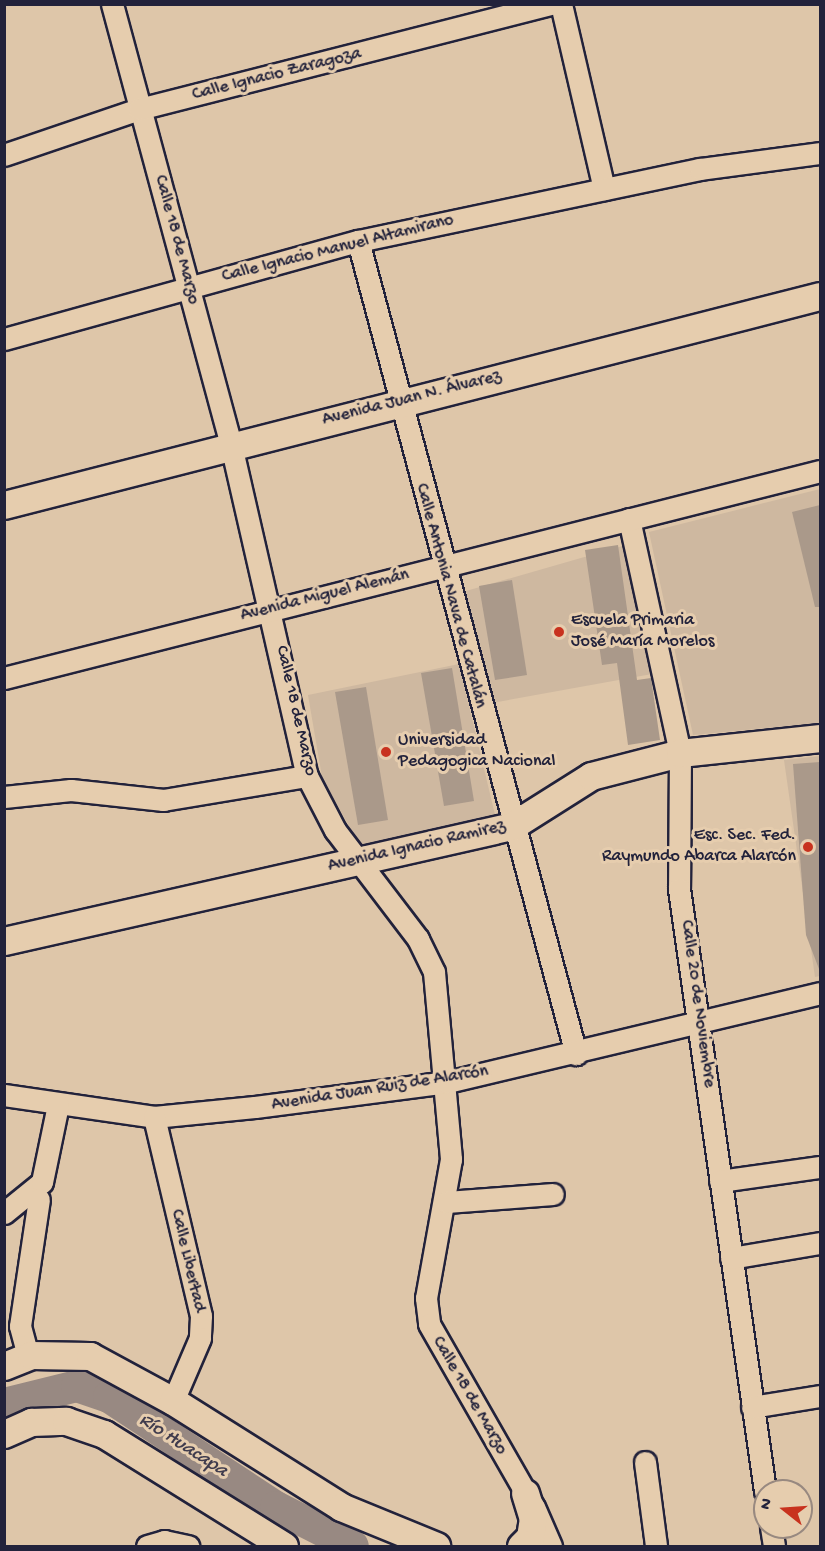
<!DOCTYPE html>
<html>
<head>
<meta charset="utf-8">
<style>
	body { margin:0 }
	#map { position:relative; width:825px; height:1551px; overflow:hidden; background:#dec6a9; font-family:"Gochi Hand",sans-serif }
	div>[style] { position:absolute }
	.built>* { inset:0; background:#ceb8a0 }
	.river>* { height:32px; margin:-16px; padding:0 16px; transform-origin:16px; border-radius:16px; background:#988982 }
	.building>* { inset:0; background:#aa998a }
	.roads { filter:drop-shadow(2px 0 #22223b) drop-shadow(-2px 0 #22223b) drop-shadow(0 2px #22223b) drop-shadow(0 -2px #22223b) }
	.minor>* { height:21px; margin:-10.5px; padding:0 10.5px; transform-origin:10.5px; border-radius:10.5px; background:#e6cdae }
	.major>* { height:27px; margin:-13.5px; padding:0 13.5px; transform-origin:13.5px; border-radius:13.5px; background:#e6cdae }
	.dots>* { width:16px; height:16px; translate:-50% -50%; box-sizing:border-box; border:3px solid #e6cdae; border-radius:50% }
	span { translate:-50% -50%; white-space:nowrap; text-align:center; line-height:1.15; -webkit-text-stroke:6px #e6cdae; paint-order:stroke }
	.street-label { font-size:18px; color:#22223b }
	.poi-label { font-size:18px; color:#22223b }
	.left { translate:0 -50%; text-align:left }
	.right { translate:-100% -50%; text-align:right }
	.water-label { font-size:20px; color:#403c4d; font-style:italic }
	.frame { position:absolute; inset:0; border:6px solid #22223b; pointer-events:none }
	.north { position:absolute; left:753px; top:1479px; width:60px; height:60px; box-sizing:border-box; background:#e6cdae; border:2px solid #988980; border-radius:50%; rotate:287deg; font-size:16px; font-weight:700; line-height:24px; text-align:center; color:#22223b }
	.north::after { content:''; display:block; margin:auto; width:21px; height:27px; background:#c8321e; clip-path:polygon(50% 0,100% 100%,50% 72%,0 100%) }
</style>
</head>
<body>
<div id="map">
	<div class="built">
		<i style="clip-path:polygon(820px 489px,820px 723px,693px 735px,649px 532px)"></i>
		<i style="clip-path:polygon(626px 545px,652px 674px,492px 703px,466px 591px)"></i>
		<i style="clip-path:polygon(459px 664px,496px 819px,361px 848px,322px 777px,308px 695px)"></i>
		<i style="clip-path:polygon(820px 756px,820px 976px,815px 977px,784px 760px)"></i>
	</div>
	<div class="river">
		<i style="left:4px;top:1404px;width:75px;rotate:-13.9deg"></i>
		<i style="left:77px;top:1386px;width:34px;rotate:19deg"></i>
		<i style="left:109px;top:1397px;width:200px;rotate:33.4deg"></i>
		<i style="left:276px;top:1507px;width:86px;rotate:26.9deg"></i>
	</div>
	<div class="building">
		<i style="clip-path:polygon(820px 505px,820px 607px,815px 607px,792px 512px)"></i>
		<i style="clip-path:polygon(618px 545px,637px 680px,651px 678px,660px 740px,628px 745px,617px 663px,602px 665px,585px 550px)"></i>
		<i style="clip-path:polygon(512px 580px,527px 675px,495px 680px,479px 586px)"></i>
		<i style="clip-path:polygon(452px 668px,474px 801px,444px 806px,421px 673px)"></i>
		<i style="clip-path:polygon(366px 687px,388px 820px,358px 825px,335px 692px)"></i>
		<i style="clip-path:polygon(820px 762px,820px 968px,819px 969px,806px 935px,793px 764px)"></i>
	</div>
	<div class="roads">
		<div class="minor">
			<i style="left:112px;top:4px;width:457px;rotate:74.9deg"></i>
			<i style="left:231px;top:445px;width:340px;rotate:77.1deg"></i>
			<i style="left:307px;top:776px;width:61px;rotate:62.6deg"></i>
			<i style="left:335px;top:830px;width:137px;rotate:52.7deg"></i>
			<i style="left:418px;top:939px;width:37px;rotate:64deg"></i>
			<i style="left:434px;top:972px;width:188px;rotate:84.8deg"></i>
			<i style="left:451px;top:1159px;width:141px;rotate:100.2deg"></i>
			<i style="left:426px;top:1298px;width:26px;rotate:83deg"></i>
			<i style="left:429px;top:1324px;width:211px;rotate:60.2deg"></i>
			<i style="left:534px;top:1507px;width:43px;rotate:66.4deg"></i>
			<i style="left:561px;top:4px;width:190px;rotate:76.9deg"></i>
			<i style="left:4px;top:155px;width:143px;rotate:-18.8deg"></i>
			<i style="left:139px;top:109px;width:426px;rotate:-14.3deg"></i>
			<i style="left:358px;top:241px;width:842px;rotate:74.99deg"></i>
			<i style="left:4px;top:339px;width:367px;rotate:-15.5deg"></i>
			<i style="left:358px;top:241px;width:349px;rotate:-11.9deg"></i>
			<i style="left:700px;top:169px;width:121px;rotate:-7.6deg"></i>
			<i style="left:629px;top:519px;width:239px;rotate:77.7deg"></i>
			<i style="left:680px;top:753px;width:136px;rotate:90.4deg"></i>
			<i style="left:679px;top:889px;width:608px;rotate:81.87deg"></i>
			<i style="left:4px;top:678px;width:842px;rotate:-14.23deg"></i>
			<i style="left:4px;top:797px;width:67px;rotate:-6deg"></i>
			<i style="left:71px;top:790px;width:93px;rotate:6.2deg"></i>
			<i style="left:163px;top:800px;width:146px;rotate:-9.5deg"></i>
			<i style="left:4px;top:1095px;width:152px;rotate:8.3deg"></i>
			<i style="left:154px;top:1117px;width:101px;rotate:-5.7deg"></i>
			<i style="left:255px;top:1107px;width:194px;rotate:-7.4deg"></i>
			<i style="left:447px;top:1082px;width:383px;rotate:-13.4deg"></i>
			<i style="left:154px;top:1117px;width:204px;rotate:76.7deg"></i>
			<i style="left:201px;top:1316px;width:22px;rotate:93deg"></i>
			<i style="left:200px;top:1338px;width:69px;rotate:113.2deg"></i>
			<i style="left:720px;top:1181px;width:101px;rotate:-8deg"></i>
			<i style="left:447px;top:1202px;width:106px;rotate:-4.3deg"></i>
			<i style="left:4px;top:1213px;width:49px;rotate:-39.2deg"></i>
			<i style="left:42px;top:1182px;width:79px;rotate:-78.3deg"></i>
			<i style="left:731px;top:1258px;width:90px;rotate:-9.6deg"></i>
			<i style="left:28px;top:1356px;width:31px;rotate:-105deg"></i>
			<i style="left:20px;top:1326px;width:128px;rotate:-81.5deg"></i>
			<i style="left:752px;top:1407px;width:69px;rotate:-9.2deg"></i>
			<i style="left:645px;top:1462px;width:85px;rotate:82.5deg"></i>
			<i style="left:771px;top:1527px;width:19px;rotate:81deg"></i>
			<i style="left:147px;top:1546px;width:18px;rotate:-16deg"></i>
			<i style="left:164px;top:1541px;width:25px;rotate:12deg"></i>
		</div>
		<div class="major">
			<i style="left:4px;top:505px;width:842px;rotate:-14.37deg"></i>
			<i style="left:4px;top:941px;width:521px;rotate:-12.76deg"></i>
			<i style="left:512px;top:826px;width:93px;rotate:-32.3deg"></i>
			<i style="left:591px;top:776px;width:92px;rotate:-14.5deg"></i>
			<i style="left:680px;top:753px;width:141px;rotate:-6.1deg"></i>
			<i style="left:4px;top:1366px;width:29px;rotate:-22deg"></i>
			<i style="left:31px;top:1355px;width:59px;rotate:1deg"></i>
			<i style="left:90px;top:1356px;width:94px;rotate:28.5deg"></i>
			<i style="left:173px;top:1401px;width:199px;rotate:32.2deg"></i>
			<i style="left:341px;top:1507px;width:103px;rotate:22.3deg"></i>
			<i style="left:4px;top:1434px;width:30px;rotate:-24deg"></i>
			<i style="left:31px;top:1422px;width:35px;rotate:-2deg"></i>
			<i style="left:66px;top:1421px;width:40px;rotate:18.9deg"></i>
			<i style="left:104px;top:1434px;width:212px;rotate:31.9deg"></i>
			<i style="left:521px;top:1546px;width:13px;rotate:-45deg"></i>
			<i style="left:530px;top:1537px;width:18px;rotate:-81deg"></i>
			<i style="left:533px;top:1519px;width:27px;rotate:-107deg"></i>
		</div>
	</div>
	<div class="dots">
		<i style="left:559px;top:632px;background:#c8321e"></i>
		<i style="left:386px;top:752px;background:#c8321e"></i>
		<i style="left:808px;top:847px;background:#c8321e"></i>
	</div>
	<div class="street-label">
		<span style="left:277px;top:75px;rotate:-14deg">Calle Ignacio Zaragoza</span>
		<span style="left:176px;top:240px;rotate:75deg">Calle 18 de Marzo</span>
		<span style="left:338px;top:249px;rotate:-14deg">Calle Ignacio Manuel Altamirano</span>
		<span style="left:412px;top:399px;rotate:-14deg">Avenida Juan N. Álvarez</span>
		<span style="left:325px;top:596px;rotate:-14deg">Avenida Miguel Alemán</span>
		<span style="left:450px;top:596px;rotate:75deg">Calle Antonia Nava de Catalán</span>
		<span style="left:295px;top:711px;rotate:77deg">Calle 18 de Marzo</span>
		<span style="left:417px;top:847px;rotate:-13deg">Avenida Ignacio Ramirez</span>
		<span style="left:697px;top:1004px;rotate:82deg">Calle 20 de Noviembre</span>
		<span style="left:380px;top:1089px;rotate:-9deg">Avenida Juan Ruiz de Alarcón</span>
		<span style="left:187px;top:1261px;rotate:77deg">Calle Libertad</span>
		<span style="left:469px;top:1396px;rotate:60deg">Calle 18 de Marzo</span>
	</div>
	<div class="poi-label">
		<span class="left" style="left:571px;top:632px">Escuela Primaria<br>José María Morelos</span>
		<span class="left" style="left:398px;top:752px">Universidad<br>Pedagogica Nacional</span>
		<span class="right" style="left:796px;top:847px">Esc. Sec. Fed.<br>Raymundo Abarca Alarcón</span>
	</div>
	<div class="water-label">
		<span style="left:183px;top:1446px;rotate:33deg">Río Huacapa</span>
	</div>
	<div class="frame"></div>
	<div class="north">N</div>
</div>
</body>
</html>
